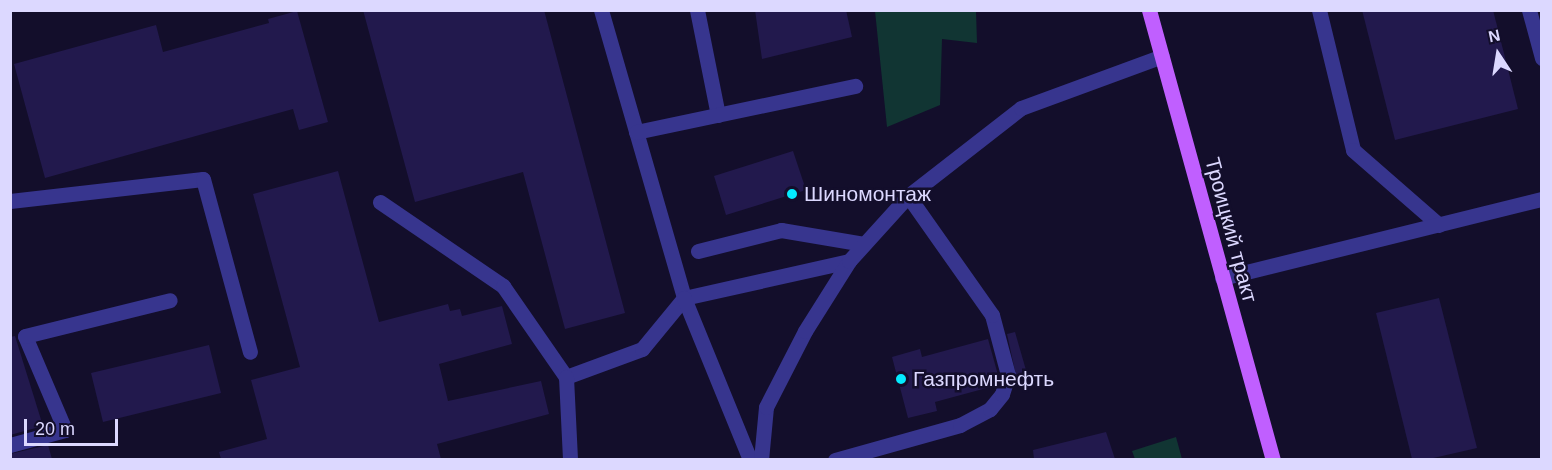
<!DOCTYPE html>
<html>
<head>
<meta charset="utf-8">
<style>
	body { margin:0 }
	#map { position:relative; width:1552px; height:470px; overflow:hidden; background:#130e2b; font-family:Arial,sans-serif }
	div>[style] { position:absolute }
	.green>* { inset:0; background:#113533 }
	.building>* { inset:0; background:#22194d }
	.service>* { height:15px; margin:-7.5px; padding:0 7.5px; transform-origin:7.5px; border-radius:7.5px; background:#37358e }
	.tertiary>* { height:15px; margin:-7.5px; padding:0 7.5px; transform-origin:7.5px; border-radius:7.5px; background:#37358e }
	.primary>* { height:15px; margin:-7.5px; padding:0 7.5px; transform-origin:7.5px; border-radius:7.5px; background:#c05fff }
	.dots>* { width:16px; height:16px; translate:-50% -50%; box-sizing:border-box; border:3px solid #130e2b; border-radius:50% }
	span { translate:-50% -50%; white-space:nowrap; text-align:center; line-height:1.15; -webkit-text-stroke:5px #130e2b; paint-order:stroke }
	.poi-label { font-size:21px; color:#dcd8ff }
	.left { translate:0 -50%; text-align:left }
	.street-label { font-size:21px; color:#dcd8ff }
	.frame { position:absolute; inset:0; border:12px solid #dcd8ff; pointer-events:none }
	.north { position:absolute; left:1468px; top:24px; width:60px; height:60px; -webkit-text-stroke:4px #130e2b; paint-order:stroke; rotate:348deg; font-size:16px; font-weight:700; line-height:24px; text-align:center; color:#dcd8ff }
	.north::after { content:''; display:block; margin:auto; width:21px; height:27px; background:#dcd8ff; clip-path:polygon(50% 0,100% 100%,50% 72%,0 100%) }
	.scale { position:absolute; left:24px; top:419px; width:94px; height:27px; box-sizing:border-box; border:3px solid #dcd8ff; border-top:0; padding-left:8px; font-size:18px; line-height:21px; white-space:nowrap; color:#dcd8ff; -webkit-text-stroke:4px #130e2b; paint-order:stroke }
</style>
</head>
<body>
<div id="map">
	<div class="green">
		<i style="clip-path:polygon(875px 11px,976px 11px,977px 43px,942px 39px,940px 105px,887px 127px)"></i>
		<i style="clip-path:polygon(1176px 437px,1182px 459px,1135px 459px,1132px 451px)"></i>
	</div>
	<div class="building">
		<i style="clip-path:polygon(363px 10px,544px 10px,625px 313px,565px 329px,523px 172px,415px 202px)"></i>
		<i style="clip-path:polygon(755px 10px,846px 10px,852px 37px,762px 59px)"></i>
		<i style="clip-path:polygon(1362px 10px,1493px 10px,1518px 109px,1395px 140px)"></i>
		<i style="clip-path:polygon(297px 11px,328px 122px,299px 130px,293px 109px,45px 178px,14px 64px,156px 25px,163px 52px,269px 23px,268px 19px)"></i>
		<i style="clip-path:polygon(793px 151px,806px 190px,726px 215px,714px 176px)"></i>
		<i style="clip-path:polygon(338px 171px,379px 322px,448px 304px,450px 311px,460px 309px,462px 316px,502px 306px,512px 344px,439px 364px,448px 401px,541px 381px,549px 414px,437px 444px,441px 459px,221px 459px,219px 452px,267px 439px,251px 380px,300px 367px,253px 194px)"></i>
		<i style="clip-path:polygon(1439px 298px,1477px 448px,1429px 459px,1412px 459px,1376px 313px)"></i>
		<i style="clip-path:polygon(1015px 332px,1028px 377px,1017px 380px,1007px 334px)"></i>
		<i style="clip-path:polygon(15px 336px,43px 426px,10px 435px,10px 337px)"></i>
		<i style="clip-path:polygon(988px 339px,998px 375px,994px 386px,935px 402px,937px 411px,908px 418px,892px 357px,920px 349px,922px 357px)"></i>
		<i style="clip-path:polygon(209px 345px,221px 393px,103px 422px,91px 373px)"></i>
		<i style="clip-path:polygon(1106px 432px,1115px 459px,1034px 459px,1033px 450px)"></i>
		<i style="clip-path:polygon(48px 445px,52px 459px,10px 459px,10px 454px)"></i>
	</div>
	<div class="service">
		<i style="left:601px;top:10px;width:300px;rotate:73.9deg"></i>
		<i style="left:684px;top:298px;width:169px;rotate:-12.6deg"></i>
		<i style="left:697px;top:10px;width:107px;rotate:78.7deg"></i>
		<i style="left:1319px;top:10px;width:144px;rotate:76.3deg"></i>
		<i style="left:1353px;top:150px;width:114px;rotate:41.1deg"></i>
		<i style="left:1529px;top:10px;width:50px;rotate:74.8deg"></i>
		<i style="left:636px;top:132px;width:224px;rotate:-11.9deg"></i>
		<i style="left:10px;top:201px;width:194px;rotate:-6.5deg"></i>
		<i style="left:203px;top:179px;width:179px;rotate:74.8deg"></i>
		<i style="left:380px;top:202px;width:149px;rotate:34.3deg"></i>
		<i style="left:503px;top:286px;width:111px;rotate:55.3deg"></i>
		<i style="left:566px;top:377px;width:81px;rotate:-20.2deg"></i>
		<i style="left:642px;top:349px;width:66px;rotate:-50.5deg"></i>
		<i style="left:684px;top:298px;width:175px;rotate:67.8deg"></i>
		<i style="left:698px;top:251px;width:86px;rotate:-14.2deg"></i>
		<i style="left:781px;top:230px;width:84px;rotate:9.6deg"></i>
		<i style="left:1222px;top:278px;width:330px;rotate:-13.9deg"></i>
		<i style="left:566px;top:377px;width:83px;rotate:87.2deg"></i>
		<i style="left:10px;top:445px;width:57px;rotate:-15.3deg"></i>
		<i style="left:65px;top:430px;width:102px;rotate:-113.1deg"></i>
		<i style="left:25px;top:336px;width:149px;rotate:-13.9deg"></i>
		<i style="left:835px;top:460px;width:130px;rotate:-15.6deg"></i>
		<i style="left:960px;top:425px;width:34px;rotate:-28deg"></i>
		<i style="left:990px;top:409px;width:19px;rotate:-51deg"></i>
		<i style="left:1002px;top:394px;width:20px;rotate:-72deg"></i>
		<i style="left:1008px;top:375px;width:62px;rotate:-104.9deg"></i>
		<i style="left:992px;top:315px;width:146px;rotate:-125.2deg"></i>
	</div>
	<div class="tertiary">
		<i style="left:761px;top:460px;width:53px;rotate:-84.6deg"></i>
		<i style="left:766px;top:407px;width:85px;rotate:-62.8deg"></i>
		<i style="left:805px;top:331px;width:83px;rotate:-57.8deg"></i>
		<i style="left:849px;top:261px;width:88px;rotate:-47.8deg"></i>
		<i style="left:908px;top:196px;width:143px;rotate:-37.9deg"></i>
		<i style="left:1021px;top:108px;width:150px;rotate:-20.2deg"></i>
	</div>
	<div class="primary">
		<i style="left:1149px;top:10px;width:467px;rotate:74.6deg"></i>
	</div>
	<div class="dots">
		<i style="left:792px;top:194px;background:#04ebff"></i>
		<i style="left:901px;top:379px;background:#04ebff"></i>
	</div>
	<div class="poi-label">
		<span class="left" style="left:804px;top:194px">Шиномонтаж</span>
		<span class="left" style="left:913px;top:379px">Газпромнефть</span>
	</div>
	<div class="street-label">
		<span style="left:1231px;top:230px;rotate:75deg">Троицкий тракт</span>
	</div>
	<div class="frame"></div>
	<div class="north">N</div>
	<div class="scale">20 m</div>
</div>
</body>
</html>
